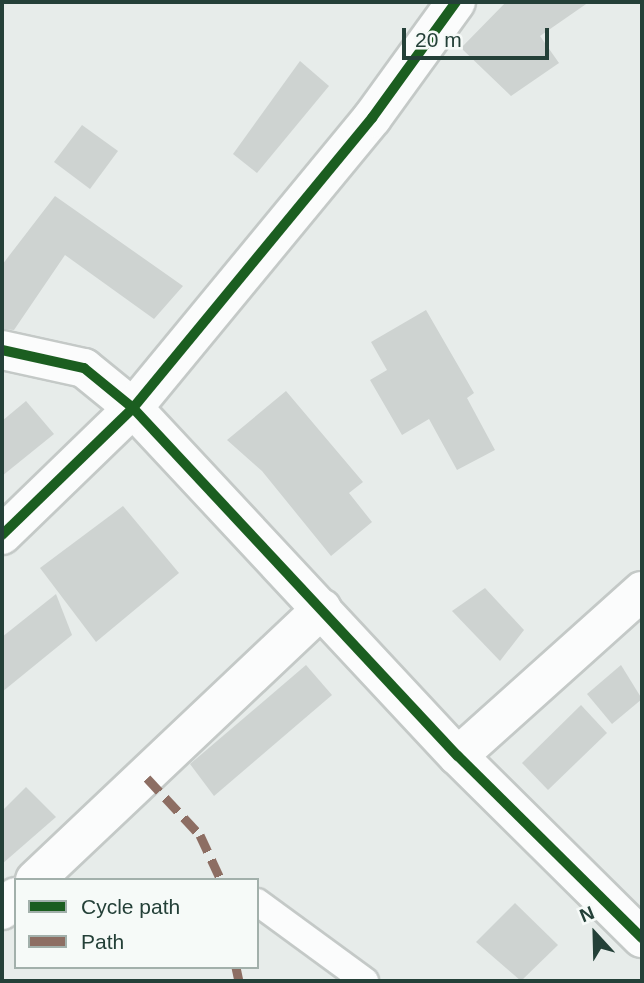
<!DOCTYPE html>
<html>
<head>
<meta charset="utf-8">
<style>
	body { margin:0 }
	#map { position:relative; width:644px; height:983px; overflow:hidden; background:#e7ecea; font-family:Arial,sans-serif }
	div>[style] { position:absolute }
	.building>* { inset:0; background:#ced3d1 }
	.roads { filter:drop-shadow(2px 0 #c4c9c7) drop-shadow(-2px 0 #c4c9c7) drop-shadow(0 2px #c4c9c7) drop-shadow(0 -2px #c4c9c7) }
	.lane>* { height:26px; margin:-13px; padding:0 13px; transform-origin:13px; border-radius:13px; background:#fbfcfc }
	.street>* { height:38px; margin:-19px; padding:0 19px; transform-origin:19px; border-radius:19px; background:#fbfcfc }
	.quiet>* { height:9px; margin-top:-4.5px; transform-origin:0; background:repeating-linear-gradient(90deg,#8d6e63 0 18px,transparent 0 27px) }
	.cycleway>* { height:10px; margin:-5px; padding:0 5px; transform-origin:5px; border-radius:5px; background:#1b5e20 }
	span { translate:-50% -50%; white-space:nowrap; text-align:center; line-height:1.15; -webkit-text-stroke:5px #f6faf8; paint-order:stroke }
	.frame { position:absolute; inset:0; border:4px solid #244038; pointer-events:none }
	.legend { position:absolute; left:14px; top:878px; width:245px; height:91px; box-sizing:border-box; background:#f6faf8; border:2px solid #a2b0ab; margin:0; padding:9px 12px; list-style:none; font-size:21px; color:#244038 }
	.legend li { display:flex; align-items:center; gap:14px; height:35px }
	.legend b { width:35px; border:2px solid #a2b0ab }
	.north { position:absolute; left:560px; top:899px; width:70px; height:70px; -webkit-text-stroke:5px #f6faf8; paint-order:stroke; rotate:338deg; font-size:19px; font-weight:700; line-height:28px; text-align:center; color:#244038 }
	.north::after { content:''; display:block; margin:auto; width:24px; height:32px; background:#244038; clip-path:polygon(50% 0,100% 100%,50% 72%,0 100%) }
	.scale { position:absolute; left:402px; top:28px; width:147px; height:32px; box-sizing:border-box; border:4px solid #244038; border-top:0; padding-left:9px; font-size:21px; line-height:24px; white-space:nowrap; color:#244038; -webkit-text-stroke:5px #f6faf8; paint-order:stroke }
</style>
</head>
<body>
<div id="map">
	<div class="building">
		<i style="clip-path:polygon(506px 2px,589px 2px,540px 36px,559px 63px,511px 96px,461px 48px)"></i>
		<i style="clip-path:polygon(300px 61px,329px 86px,257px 173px,233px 154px)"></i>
		<i style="clip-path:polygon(82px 125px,118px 151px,90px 189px,54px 162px)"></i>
		<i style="clip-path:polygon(55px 196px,183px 286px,154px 319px,65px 255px,14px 330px,2px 329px,2px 265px)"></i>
		<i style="clip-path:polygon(426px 310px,474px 393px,467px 398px,495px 450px,457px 470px,429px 419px,402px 435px,370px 380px,387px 370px,371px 342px)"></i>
		<i style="clip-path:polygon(286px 391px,363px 482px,349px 493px,372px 522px,331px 556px,262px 471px,227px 440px)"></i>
		<i style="clip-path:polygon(26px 401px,54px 434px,2px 476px,2px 421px)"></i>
		<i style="clip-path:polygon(123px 506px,179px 573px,96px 642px,40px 568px)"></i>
		<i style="clip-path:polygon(485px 588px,524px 630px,500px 661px,452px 611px)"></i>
		<i style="clip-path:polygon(56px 594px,72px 635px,2px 692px,2px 637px)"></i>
		<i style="clip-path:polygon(306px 665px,332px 695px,214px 796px,190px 764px)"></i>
		<i style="clip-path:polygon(621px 665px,642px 699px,612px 724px,587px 694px)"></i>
		<i style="clip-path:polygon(581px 705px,607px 733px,548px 790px,522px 763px)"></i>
		<i style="clip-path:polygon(26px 787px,56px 817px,2px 864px,2px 811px)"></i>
		<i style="clip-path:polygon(515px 903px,558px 945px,521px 981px,476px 942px)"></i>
	</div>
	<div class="roads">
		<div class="lane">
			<i style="left:257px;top:902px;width:134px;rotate:36.2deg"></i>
		</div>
		<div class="street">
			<i style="left:2px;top:350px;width:84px;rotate:12.4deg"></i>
			<i style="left:84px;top:368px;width:63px;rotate:39.2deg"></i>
			<i style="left:133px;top:408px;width:476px;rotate:47deg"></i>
			<i style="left:458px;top:756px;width:259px;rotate:44.7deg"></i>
			<i style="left:2px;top:535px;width:182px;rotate:-44.1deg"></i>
			<i style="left:133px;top:408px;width:376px;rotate:-50.5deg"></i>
			<i style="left:372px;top:118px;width:143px;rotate:-54.1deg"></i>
			<i style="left:458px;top:756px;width:247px;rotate:-41.9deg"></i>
			<i style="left:35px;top:880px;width:395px;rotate:-43.4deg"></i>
			<i style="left:2px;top:910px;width:19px;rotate:-43deg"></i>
		</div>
	</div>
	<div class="quiet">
		<i style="left:147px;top:778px;width:78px;rotate:47.1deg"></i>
		<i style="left:200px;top:835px;width:50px;rotate:65deg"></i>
		<i style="left:236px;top:967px;width:14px;rotate:78deg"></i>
	</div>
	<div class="cycleway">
		<i style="left:2px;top:350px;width:84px;rotate:12.4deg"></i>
		<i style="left:84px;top:368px;width:63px;rotate:39.2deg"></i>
		<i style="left:133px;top:408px;width:476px;rotate:47deg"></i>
		<i style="left:458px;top:756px;width:259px;rotate:44.7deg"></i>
		<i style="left:2px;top:535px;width:182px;rotate:-44.1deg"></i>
		<i style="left:133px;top:408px;width:376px;rotate:-50.5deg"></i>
		<i style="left:372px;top:118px;width:143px;rotate:-54.1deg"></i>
	</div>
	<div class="frame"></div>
	<ul class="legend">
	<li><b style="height:9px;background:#1b5e20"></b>Cycle path</li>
	<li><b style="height:9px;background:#8d6e63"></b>Path</li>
	</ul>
	<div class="north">N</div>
	<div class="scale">20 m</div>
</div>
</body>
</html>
